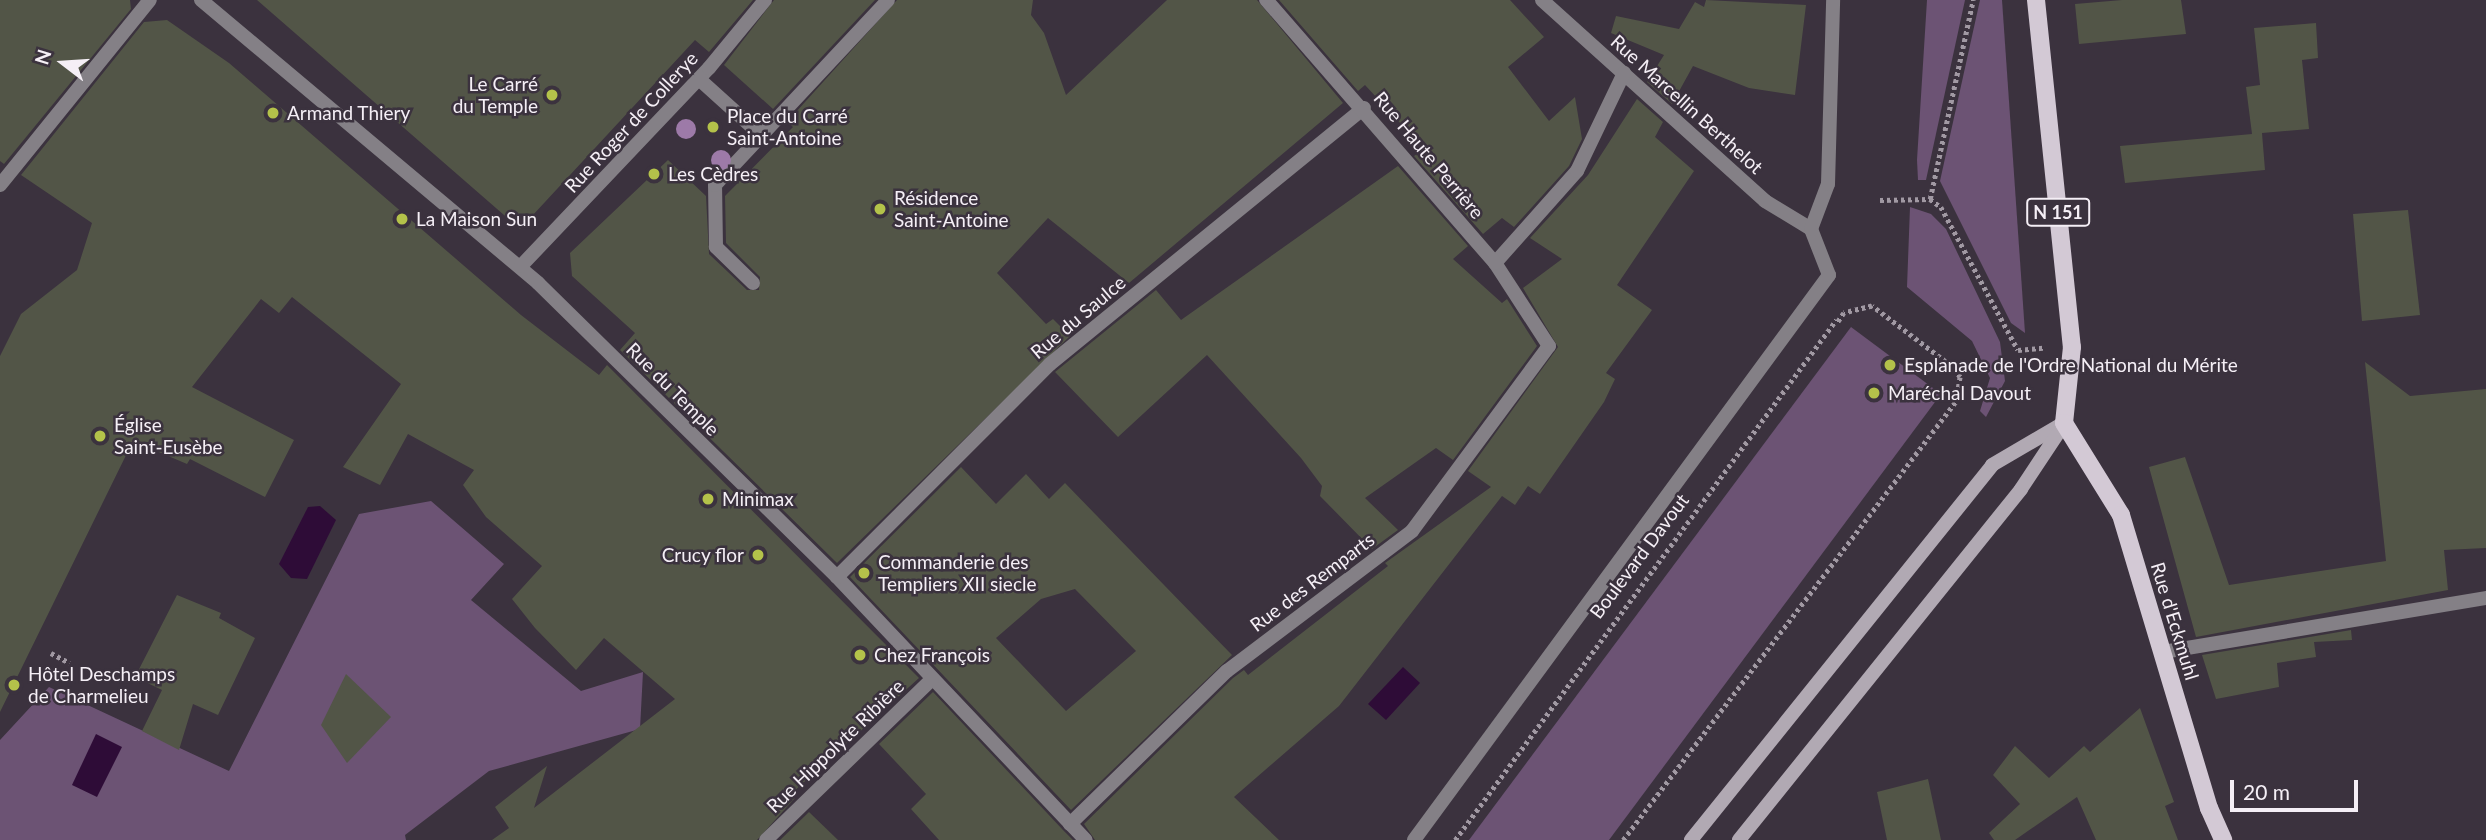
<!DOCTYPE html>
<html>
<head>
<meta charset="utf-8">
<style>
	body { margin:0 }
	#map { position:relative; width:2486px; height:840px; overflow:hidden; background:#3b323e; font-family:Lato,sans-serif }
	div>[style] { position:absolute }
	.green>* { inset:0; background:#6c5374 }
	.water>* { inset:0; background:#2e0c37 }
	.building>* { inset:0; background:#525547 }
	.path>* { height:4.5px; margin-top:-2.25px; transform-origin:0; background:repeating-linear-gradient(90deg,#a199a3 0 3.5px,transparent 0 7px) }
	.lane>* { height:14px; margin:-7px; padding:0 7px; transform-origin:7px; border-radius:7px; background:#848086 }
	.street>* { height:14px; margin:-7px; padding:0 7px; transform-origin:7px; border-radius:7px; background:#848086 }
	.secondary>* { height:14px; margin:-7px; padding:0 7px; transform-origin:7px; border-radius:7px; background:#b1a9b3 }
	.primary>* { height:18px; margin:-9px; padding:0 9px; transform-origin:9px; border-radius:9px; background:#d3c9d5 }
	.trees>* { width:20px; height:20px; margin:-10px; border-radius:50%; background:#9d7aa8 }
	.dots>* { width:19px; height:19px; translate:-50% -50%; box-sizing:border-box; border:4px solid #3b323e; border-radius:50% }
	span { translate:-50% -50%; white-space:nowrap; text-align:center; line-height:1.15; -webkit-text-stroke:5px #3b323e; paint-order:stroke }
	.shield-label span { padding:2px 5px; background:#3b323e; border:2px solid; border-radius:5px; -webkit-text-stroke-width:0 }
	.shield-label { font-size:18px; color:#f5eff6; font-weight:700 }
	.poi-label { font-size:19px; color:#f5eff6 }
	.right { translate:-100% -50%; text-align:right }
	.left { translate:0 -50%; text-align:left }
	.street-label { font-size:19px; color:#f5eff6 }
	.north { position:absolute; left:28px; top:28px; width:70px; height:70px; -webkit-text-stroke:5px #3b323e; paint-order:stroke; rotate:287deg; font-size:19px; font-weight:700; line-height:28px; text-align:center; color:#f5eff6 }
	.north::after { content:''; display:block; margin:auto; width:24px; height:32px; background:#f5eff6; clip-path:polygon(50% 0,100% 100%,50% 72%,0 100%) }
	.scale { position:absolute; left:2230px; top:780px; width:128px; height:32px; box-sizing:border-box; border:4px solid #f5eff6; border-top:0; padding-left:9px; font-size:21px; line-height:24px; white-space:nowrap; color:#f5eff6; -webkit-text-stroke:5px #3b323e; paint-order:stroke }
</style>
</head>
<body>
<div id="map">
	<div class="green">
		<i style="clip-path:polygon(1927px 0,1965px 0,1926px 180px,1918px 180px,1917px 160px)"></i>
		<i style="clip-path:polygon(1980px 0,2002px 0,2025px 333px,2011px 323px,1940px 181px)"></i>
		<i style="clip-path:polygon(1910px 207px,1931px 214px,1946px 229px,2000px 342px,2005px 381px,1986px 417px,1980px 411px,1990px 378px,1972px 341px,1907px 287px)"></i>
		<i style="clip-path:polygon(1851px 327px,1941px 394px,1609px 840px,1469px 840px)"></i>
		<i style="clip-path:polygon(431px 501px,504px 564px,471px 600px,581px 691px,643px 672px,640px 729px,489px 771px,405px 835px,406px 840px,0 840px,0 740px,49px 687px,229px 771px,359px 514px)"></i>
	</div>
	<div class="water">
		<i style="clip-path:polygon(320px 506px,336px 520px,307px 579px,291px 578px,279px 564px,308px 507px)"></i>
		<i style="clip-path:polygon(1403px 667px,1420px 683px,1386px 720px,1368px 704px)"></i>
		<i style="clip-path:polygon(96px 734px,122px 747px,97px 797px,72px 785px)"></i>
	</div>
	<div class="building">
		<i style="clip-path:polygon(0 0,130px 0,131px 9px,4px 164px,0 161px)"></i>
		<i style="clip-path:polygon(257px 0,753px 0,709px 52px,695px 40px,520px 229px)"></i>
		<i style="clip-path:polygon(774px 0,875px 0,773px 109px,724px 65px)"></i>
		<i style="clip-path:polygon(897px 0,1033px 0,1031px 15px,1044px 33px,1066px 95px,1167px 0,1257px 0,1343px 103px,1129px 283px,1048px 218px,997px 273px,1046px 324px,1053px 319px,1070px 336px,837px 563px,620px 350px,635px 333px,572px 276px,570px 253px,668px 160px,706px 196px,709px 254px,747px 290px,759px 290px,760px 277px,726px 243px,725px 196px,793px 127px,787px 122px)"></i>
		<i style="clip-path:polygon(1279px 0,1510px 0,1544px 37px,1508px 67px,1549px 121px,1575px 97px,1582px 139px,1569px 166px,1514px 227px,1502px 218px,1483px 234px,1414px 156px,1424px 149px,1365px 85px,1358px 91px)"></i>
		<i style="clip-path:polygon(1706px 0,1806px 5px,1795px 95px,1749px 88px,1693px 66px,1672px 104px,1647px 82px,1664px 55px,1611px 33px,1616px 16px,1679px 29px,1695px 2px,1704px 7px)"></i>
		<i style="clip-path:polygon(2122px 0,2181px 0,2186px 34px,2079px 44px,2075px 4px)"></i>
		<i style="clip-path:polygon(167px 20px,229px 63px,521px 315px,599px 375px,607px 365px,919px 678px,791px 794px,795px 798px,757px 840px,492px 840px,509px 828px,495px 807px,547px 766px,534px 808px,675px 699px,604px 638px,576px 670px,535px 628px,512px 599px,542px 566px,486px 517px,463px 485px,474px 470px,408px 434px,380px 485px,343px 467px,401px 384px,292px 297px,279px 313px,261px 299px,192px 387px,294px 440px,265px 497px,190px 459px,187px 464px,133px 441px,0 712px,0 356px,21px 314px,77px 270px,92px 223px,21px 175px,144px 22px)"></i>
		<i style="clip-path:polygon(2316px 23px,2318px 58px,2302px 60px,2309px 129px,2262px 133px,2265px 170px,2125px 183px,2120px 146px,2252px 134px,2246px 87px,2260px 85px,2254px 28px)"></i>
		<i style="clip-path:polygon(1637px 99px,1663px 122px,1655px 137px,1694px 171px,1617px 285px,1652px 310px,1606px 373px,1615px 379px,1604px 402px,1540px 494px,1528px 486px,1515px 505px,1502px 496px,1339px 706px,1234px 797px,1279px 840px,1095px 840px,1084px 824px,1233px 678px,1244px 670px,1248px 675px,1388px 566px,1385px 563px,1491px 487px,1468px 471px,1558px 347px,1523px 288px,1562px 259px,1530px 238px,1588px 175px)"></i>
		<i style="clip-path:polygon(1398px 166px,1468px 246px,1453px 259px,1502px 303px,1507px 299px,1537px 346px,1453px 460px,1436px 448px,1365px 498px,1398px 530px,1372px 549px,1320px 496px,1322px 486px,1301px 458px,1207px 355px,1118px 437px,1055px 372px,1156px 290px,1181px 320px)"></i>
		<i style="clip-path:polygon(2408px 210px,2420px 315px,2362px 321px,2353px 214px)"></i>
		<i style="clip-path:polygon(2365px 362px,2410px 396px,2486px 389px,2486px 548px,2444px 550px,2448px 590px,2196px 637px,2149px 467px,2185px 457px,2229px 585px,2386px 561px)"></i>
		<i style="clip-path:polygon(evenodd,961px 467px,996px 504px,1026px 474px,1049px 499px,1065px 483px,1232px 655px,1071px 810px,850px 577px,961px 467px,1075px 589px,1136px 651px,1066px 711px,996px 638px,1041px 599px,1075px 589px)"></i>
		<i style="clip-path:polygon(177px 595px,221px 613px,219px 618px,255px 638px,218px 715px,193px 704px,179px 750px,142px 731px,162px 690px,135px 677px)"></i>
		<i style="clip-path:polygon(2351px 630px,2352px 640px,2314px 642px,2316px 657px,2277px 663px,2279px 687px,2216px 699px,2202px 655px)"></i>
		<i style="clip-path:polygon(346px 674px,391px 717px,347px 763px,321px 725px)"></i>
		<i style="clip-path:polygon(933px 692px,1063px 830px,1073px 840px,939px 840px,911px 809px,926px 794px,879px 744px)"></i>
		<i style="clip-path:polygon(2140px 708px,2174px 802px,2165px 806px,2178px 840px,2096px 840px,2077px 797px,2015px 840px,1994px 840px,1989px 833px,2020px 804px,1993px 775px,2015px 746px,2049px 778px,2084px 746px,2090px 752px)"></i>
		<i style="clip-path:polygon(1928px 779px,1941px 840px,1887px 840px,1877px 792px)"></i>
		<i style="clip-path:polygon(809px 812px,838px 840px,780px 840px)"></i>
	</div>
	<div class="path">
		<i style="left:1930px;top:199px;width:204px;rotate:-77.8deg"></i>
		<i style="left:1880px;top:200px;width:50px;rotate:-1.1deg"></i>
		<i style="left:1930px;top:199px;width:14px;rotate:36deg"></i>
		<i style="left:1941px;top:207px;width:162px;rotate:61.7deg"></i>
		<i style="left:2018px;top:350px;width:25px;rotate:-5deg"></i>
		<i style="left:51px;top:653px;width:21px;rotate:28deg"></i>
		<i style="left:1455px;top:840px;width:645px;rotate:-53.77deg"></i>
		<i style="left:1623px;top:840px;width:551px;rotate:-52.82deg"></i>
		<i style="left:1956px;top:401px;width:24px;rotate:-81deg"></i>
		<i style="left:1960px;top:377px;width:14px;rotate:-129deg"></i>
		<i style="left:1951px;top:366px;width:99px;rotate:-142.8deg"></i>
		<i style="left:1872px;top:306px;width:29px;rotate:166deg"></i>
		<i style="left:1844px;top:313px;width:11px;rotate:124deg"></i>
	</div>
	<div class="lane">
		<i style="left:2163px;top:652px;width:327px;rotate:-9.5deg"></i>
	</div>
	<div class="street">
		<i style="left:201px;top:0;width:440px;rotate:40deg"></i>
		<i style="left:538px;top:283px;width:419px;rotate:44.5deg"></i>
		<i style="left:837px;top:577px;width:362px;rotate:46.6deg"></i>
		<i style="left:1542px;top:0;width:300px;rotate:42deg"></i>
		<i style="left:1765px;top:201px;width:54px;rotate:31.3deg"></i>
		<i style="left:699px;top:79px;width:85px;rotate:42.1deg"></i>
		<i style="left:0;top:185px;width:238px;rotate:-51deg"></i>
		<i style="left:1495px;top:263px;width:123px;rotate:-48.3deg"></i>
		<i style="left:1577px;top:171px;width:109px;rotate:-64.4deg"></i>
		<i style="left:521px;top:266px;width:273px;rotate:-46.5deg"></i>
		<i style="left:709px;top:68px;width:88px;rotate:-50.5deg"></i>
		<i style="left:753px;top:283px;width:52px;rotate:-135.8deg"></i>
		<i style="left:716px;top:247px;width:62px;rotate:-90.9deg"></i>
		<i style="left:715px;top:185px;width:253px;rotate:-46.9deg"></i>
		<i style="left:837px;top:577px;width:301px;rotate:-45deg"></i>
		<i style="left:1050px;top:364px;width:405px;rotate:-39.2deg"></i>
		<i style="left:1070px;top:824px;width:219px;rotate:-44.3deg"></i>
		<i style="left:1227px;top:671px;width:232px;rotate:-37.1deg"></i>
		<i style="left:1412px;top:531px;width:230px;rotate:-53.5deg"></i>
		<i style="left:1549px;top:346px;width:99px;rotate:-123deg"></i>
		<i style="left:1495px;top:263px;width:349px;rotate:-131deg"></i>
		<i style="left:766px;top:840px;width:231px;rotate:-44.1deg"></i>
		<i style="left:1414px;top:840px;width:701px;rotate:-53.7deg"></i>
		<i style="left:1829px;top:275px;width:49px;rotate:-111.4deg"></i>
		<i style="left:1811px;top:229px;width:48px;rotate:-69.3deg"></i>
		<i style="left:1828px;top:184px;width:184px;rotate:-88.4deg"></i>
	</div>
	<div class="secondary">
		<i style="left:1691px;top:840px;width:481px;rotate:-51.2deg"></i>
		<i style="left:1992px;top:465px;width:83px;rotate:-30.3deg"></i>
		<i style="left:1739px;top:840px;width:450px;rotate:-51.2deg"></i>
		<i style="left:2021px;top:489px;width:74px;rotate:-56.5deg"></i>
	</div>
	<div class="primary">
		<i style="left:2036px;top:0;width:349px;rotate:84.1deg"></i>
		<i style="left:2072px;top:347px;width:76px;rotate:96deg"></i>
		<i style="left:2064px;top:423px;width:108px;rotate:58.2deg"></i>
		<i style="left:2121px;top:515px;width:306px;rotate:73.3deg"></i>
		<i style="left:2209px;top:808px;width:35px;rotate:66deg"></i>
	</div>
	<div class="trees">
		<i style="left:686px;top:129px"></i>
		<i style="left:721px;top:160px"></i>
	</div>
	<div class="dots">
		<i style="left:552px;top:95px;background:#b4c24a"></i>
		<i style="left:273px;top:113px;background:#b4c24a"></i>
		<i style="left:713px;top:127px;background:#b4c24a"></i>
		<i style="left:654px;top:174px;background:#b4c24a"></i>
		<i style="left:880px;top:209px;background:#b4c24a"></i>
		<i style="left:402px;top:219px;background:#b4c24a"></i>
		<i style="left:1890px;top:365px;background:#b4c24a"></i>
		<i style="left:1874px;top:393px;background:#b4c24a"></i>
		<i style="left:100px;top:436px;background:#b4c24a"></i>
		<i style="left:708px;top:499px;background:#b4c24a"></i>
		<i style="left:758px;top:555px;background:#b4c24a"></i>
		<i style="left:864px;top:573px;background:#b4c24a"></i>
		<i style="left:860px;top:655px;background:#b4c24a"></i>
		<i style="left:14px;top:685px;background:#b4c24a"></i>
	</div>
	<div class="shield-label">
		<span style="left:2058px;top:212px">N 151</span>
	</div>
	<div class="poi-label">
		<span class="right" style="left:538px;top:95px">Le Carré<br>du Temple</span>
		<span class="left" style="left:287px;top:113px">Armand Thiery</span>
		<span class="left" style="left:727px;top:127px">Place du Carré<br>Saint-Antoine</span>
		<span class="left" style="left:668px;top:174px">Les Cèdres</span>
		<span class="left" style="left:894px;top:209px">Résidence<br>Saint-Antoine</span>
		<span class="left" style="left:416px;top:219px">La Maison Sun</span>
		<span class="left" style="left:1904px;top:365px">Esplanade de l'Ordre National du Mérite</span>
		<span class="left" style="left:1888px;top:393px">Maréchal Davout</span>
		<span class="left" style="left:114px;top:436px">Église<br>Saint-Eusèbe</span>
		<span class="left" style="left:722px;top:499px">Minimax</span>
		<span class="right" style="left:744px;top:555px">Crucy flor</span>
		<span class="left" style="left:878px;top:573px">Commanderie des<br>Templiers XII siecle</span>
		<span class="left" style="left:874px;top:655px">Chez François</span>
		<span class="left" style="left:28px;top:685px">Hôtel Deschamps<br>de Charmelieu</span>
	</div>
	<div class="street-label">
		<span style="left:1687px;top:104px;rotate:42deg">Rue Marcellin Berthelot</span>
		<span style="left:631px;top:122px;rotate:-47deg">Rue Roger de Collerye</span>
		<span style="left:1429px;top:155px;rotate:50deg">Rue Haute Perrière</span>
		<span style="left:1078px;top:317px;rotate:-40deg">Rue du Saulce</span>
		<span style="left:673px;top:389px;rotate:45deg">Rue du Temple</span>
		<span style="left:1639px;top:556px;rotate:-53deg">Boulevard Davout</span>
		<span style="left:1312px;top:582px;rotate:-37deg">Rue des Remparts</span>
		<span style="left:2175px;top:621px;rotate:73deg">Rue d'Eckmuhl</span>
		<span style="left:835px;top:746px;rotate:-44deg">Rue Hippolyte Ribière</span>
	</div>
	<div class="north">N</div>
	<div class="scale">20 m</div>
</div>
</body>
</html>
